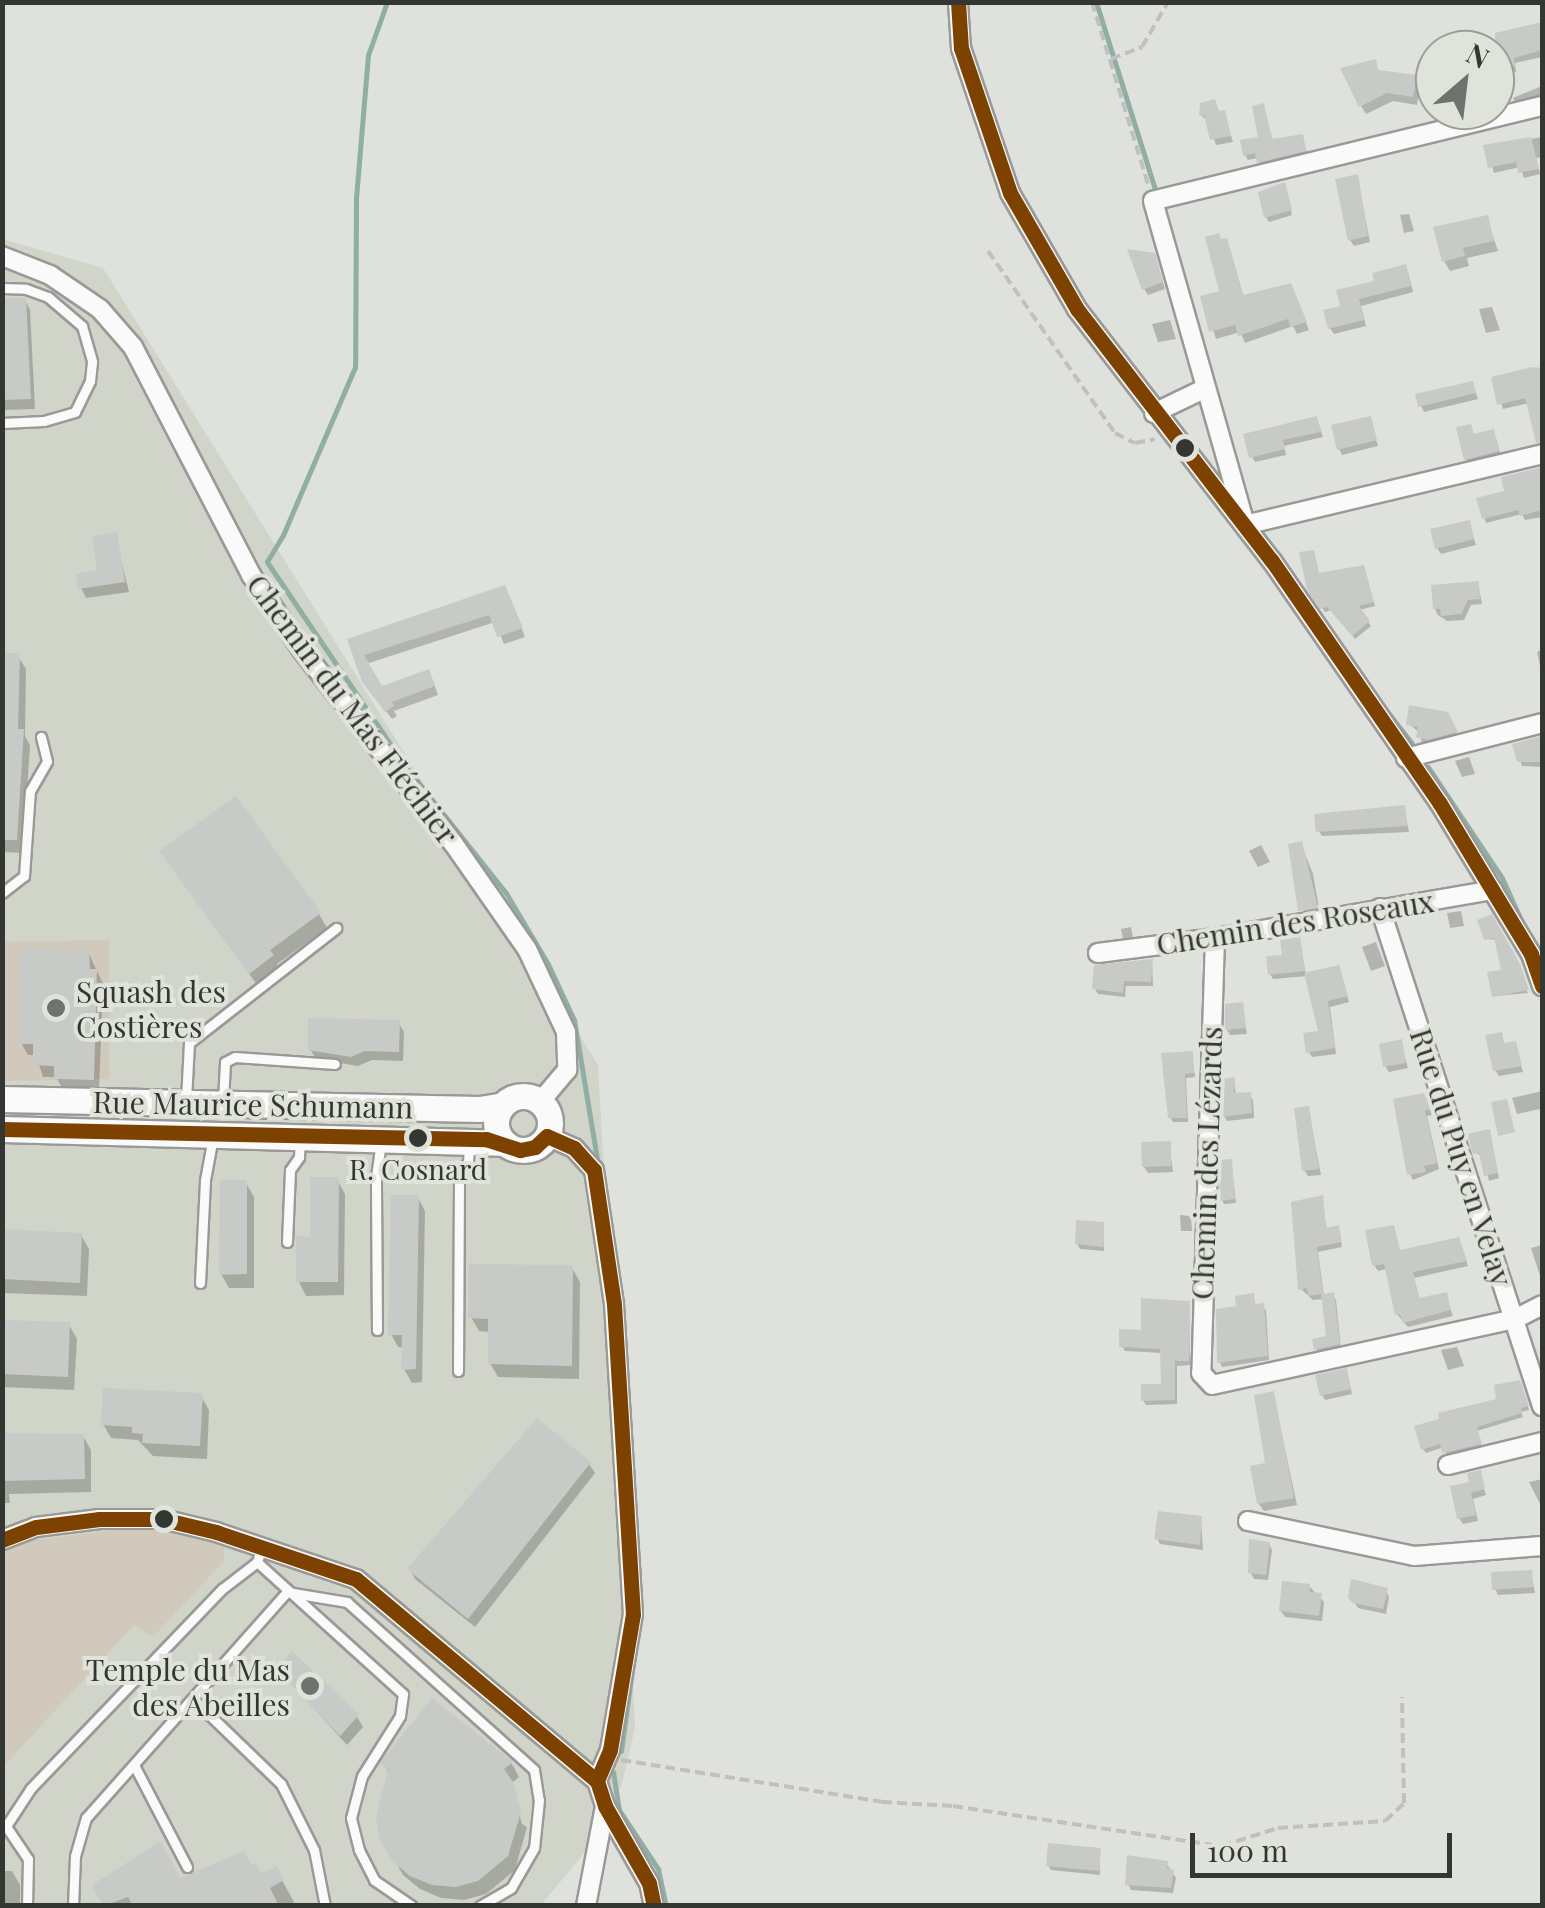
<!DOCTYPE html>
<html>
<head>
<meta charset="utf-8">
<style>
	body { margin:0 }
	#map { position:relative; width:1545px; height:1908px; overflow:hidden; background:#dfe1dc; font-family:"Playfair Display",serif }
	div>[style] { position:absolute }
	.built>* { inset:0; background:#d0d4c9 }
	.green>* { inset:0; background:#d0c9bc }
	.shadow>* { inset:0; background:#0003 }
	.stream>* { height:5px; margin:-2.5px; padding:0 2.5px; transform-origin:2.5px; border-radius:2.5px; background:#91aea5 }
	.building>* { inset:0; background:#c8cac7 }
	.path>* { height:4px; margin-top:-2px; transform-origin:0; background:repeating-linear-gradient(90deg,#bfc0bf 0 10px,transparent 0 15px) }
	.roads { filter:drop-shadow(2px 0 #999a97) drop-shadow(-2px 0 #999a97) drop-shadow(0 2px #999a97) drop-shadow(0 -2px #999a97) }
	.lane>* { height:9px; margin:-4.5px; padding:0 4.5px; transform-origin:4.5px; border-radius:4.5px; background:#fafafa }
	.street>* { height:18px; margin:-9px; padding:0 9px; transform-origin:9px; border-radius:9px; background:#fafafa }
	.secondary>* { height:25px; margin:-12.5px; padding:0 12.5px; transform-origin:12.5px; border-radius:12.5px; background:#fafafa }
	.secondary>.ring { margin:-12.5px; padding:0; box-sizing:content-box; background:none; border:25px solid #fafafa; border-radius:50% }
	.bus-1>* { height:15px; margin:-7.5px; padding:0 7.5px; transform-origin:7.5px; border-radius:7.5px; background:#7e4200 }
	.dots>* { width:28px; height:28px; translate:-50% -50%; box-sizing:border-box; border:5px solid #dfe3da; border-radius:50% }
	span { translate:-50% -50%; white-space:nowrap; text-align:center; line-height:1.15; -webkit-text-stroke:8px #dfe3da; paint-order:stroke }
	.bus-label { font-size:28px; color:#343632 }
	.street-label { font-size:30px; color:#343632 }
	.poi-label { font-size:30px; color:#343632 }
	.left { translate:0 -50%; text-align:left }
	.right { translate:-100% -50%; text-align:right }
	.frame { position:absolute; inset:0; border:5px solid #343632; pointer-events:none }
	.north { position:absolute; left:1415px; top:30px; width:100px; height:100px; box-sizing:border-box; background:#dfe3da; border:2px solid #9b9e97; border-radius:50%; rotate:28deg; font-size:28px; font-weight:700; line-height:40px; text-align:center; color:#343632 }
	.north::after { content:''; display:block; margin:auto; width:35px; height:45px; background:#70726e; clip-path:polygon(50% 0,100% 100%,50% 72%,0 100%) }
	.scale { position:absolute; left:1190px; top:1833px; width:262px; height:45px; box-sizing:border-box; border:5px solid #343632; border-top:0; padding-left:12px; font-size:30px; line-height:35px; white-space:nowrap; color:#343632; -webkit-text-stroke:8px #dfe3da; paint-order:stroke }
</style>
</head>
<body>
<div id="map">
	<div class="built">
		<i style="clip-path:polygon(2px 239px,103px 268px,598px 1065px,635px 1727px,622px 1784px,601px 1833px,541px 1905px,3px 1905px)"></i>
	</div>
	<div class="green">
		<i style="clip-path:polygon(109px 940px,109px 1079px,6px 1081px,2px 1074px,2px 942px)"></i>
		<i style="clip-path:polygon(123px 1529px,164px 1529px,204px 1536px,224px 1547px,224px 1561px,153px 1637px,134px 1625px,3px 1767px,3px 1552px,35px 1540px)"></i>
	</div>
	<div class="shadow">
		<i style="clip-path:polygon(1542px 23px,1542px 57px,1515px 63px,1516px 72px,1495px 77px,1500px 34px)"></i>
		<i style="clip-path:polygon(1374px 62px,1380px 72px,1415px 78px,1420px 87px,1417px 105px,1393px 101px,1366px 114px,1361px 106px)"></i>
		<i style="clip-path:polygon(1542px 86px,1542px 98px,1515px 102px,1513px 98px)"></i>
		<i style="clip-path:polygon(1202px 105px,1224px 113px,1233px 142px,1216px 145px,1208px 121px,1202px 116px)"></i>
		<i style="clip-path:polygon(1263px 106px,1273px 141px,1302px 136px,1308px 156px,1262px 167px,1258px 158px,1248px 160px,1245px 155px,1261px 139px)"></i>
		<i style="clip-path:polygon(1542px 137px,1542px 157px,1536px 158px,1540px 174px,1524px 178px,1520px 167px,1494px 173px,1486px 147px)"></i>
		<i style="clip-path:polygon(1357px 176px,1370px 242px,1354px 246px,1350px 240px)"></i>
		<i style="clip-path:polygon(1286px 189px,1292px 215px,1269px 222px,1266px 217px)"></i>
		<i style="clip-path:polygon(1409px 214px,1414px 231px,1404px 233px,1400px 215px)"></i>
		<i style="clip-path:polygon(1487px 218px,1498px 251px,1467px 258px,1469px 266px,1450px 271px,1444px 261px)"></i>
		<i style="clip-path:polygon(1221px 241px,1230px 249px,1244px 298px,1294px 294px,1309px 330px,1297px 334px,1293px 326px,1245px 343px,1240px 332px,1216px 339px,1203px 298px,1222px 293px)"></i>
		<i style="clip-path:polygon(1157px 262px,1165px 289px,1148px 295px,1144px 289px)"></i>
		<i style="clip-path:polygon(1408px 272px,1413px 292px,1361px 306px,1366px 326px,1334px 334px,1330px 328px,1343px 308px)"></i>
		<i style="clip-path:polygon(25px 300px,30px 310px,35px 409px,2px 410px,2px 301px)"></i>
		<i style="clip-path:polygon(1492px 307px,1500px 330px,1486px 333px,1479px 309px)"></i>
		<i style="clip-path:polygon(1170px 320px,1176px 339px,1158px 342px,1152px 324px)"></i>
		<i style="clip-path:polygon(1542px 369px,1542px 400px,1503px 409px,1494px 379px)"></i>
		<i style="clip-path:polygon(1472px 384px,1478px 399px,1424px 412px,1421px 406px,1418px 396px)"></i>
		<i style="clip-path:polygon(1370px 419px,1378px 446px,1342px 455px,1339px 449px)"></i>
		<i style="clip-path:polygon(1319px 425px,1323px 437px,1284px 446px,1286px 455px,1255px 462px,1252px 457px,1246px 436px)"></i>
		<i style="clip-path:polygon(1474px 436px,1496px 438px,1501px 457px,1470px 465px,1466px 459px)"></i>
		<i style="clip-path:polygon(1542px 469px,1542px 517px,1525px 520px,1522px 514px,1486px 523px,1479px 500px,1507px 493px,1504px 479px)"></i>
		<i style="clip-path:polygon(1468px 522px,1476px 545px,1441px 554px,1437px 548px)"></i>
		<i style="clip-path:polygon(115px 535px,129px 592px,86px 598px,81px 588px,100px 573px)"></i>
		<i style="clip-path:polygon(1365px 572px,1375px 606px,1359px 610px,1371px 626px,1355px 639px,1331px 610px,1325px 612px,1310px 589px,1319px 576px)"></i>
		<i style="clip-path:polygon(1478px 584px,1482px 604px,1471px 605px,1464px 620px,1447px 621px,1438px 615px,1435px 609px)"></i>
		<i style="clip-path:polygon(509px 596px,525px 637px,504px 644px,495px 622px,366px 664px,381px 689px,433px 680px,438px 695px,394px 711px,397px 716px,392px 719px,370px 690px,350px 640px)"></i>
		<i style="clip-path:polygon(1542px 650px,1542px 675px,1537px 652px)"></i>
		<i style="clip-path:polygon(2px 655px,18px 656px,26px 669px,25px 736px,30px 745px,23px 853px,2px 852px)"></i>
		<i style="clip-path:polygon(1446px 715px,1459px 738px,1422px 743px,1419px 732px,1409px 724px)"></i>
		<i style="clip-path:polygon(1542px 738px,1542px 767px,1522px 766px,1515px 745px)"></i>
		<i style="clip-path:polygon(1469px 757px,1475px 774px,1462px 777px,1455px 761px)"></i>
		<i style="clip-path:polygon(1404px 808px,1409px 832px,1322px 836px,1319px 831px)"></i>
		<i style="clip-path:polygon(1301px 844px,1313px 874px,1320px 913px,1304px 916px)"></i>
		<i style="clip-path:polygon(1261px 845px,1270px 862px,1258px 867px,1249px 851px)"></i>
		<i style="clip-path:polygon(170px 865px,319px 914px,327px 928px,277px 964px,280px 970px,258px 986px)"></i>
		<i style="clip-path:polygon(1461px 911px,1464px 926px,1450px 928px,1447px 913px)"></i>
		<i style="clip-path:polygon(1491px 917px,1528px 993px,1494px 996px,1504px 972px,1498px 940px,1486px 939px)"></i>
		<i style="clip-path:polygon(1131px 927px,1133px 938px,1123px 939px,1121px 929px)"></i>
		<i style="clip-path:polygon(1299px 939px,1306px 975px,1341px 973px,1349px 1002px,1330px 1007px,1336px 1054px,1312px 1057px,1309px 1052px,1321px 1033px,1308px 976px,1273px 979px,1270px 974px)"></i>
		<i style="clip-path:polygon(1376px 942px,1385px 966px,1371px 971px,1362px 947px)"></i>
		<i style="clip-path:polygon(88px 952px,103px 984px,99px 1091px,64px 1091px,56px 1077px,43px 1077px,36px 1055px,28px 1055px,21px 1043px)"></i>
		<i style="clip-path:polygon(1152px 961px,1153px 986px,1126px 986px,1125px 997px,1098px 994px,1095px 989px)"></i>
		<i style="clip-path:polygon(1242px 1005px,1247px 1034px,1230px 1035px,1227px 1030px)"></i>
		<i style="clip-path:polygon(398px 1022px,404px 1032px,403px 1061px,372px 1060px,358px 1066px,316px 1059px,310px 1049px)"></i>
		<i style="clip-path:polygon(1500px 1035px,1505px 1045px,1515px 1044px,1523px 1072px,1499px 1076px,1495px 1070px)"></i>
		<i style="clip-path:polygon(1401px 1042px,1408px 1068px,1389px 1072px,1385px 1066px)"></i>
		<i style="clip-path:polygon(1192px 1054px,1195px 1077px,1186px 1078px,1188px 1122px,1173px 1122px,1170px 1117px)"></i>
		<i style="clip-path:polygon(1234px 1079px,1236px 1096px,1249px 1095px,1253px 1100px,1254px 1118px,1227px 1121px,1224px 1116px)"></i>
		<i style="clip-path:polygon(1542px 1091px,1542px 1123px,1540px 1109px,1517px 1114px,1512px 1098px)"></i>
		<i style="clip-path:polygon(1423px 1096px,1433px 1115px,1427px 1116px,1439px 1169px,1413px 1180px,1410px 1174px)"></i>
		<i style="clip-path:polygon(1308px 1109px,1321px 1175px,1308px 1176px,1304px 1170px)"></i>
		<i style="clip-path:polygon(1489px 1132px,1499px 1178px,1489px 1181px,1483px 1157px,1476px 1153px)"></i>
		<i style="clip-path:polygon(1169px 1143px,1173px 1172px,1148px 1173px,1144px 1167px)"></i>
		<i style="clip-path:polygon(1231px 1161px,1236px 1203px,1224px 1204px,1222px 1200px)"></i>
		<i style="clip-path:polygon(337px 1180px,345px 1194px,344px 1295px,306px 1296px,299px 1282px)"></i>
		<i style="clip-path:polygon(246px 1183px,254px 1197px,254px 1288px,229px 1288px,221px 1274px)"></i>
		<i style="clip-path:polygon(418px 1198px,425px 1211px,422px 1382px,412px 1383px,404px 1369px,405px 1348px,398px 1347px,391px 1334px)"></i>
		<i style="clip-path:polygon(1321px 1198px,1327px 1230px,1338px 1228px,1340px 1232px,1342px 1247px,1318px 1252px,1324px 1296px,1333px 1295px,1336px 1300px,1341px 1349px,1319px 1354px,1316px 1349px,1328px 1338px,1324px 1299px,1313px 1300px,1301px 1289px)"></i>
		<i style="clip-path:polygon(1180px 1215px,1191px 1216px,1192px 1231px,1181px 1231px)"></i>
		<i style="clip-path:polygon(1103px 1224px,1104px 1251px,1080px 1249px,1077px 1244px)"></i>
		<i style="clip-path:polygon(2px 1232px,81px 1235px,89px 1249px,87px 1296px,2px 1293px)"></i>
		<i style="clip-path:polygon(1461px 1245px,1468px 1266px,1414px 1278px,1420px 1301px,1446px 1295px,1453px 1316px,1408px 1327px,1397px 1314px,1387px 1269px,1378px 1271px,1374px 1265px,1401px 1252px)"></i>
		<i style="clip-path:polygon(1542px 1245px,1542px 1282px,1531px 1248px)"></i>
		<i style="clip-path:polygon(572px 1268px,580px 1282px,579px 1379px,498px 1377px,490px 1363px,490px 1332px,479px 1331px,471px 1317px)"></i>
		<i style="clip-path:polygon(1253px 1296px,1256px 1306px,1266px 1310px,1269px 1360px,1222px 1367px,1220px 1362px,1239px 1308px)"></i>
		<i style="clip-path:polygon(1189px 1304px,1190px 1365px,1177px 1366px,1177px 1404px,1146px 1405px,1143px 1400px,1164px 1386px,1163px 1353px,1125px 1351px,1122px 1346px)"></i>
		<i style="clip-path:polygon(2px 1322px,69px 1325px,77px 1339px,74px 1390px,2px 1387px)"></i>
		<i style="clip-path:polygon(1457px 1347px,1464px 1366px,1448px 1370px,1441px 1350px)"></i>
		<i style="clip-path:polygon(1348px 1376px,1352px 1394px,1325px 1400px,1322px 1395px)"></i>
		<i style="clip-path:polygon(1522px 1387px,1529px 1410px,1521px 1412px,1523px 1417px,1477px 1431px,1482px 1448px,1447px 1456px,1444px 1447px,1426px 1453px,1423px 1449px)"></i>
		<i style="clip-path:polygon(1273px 1394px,1297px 1505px,1264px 1511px,1259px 1504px,1268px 1465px)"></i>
		<i style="clip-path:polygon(201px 1396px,209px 1410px,207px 1459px,153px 1456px,138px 1440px,111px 1438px,103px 1424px)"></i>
		<i style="clip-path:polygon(83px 1436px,91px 1450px,91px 1492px,9px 1494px,10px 1503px,2px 1503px,2px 1441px)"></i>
		<i style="clip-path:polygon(589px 1464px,595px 1473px,475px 1627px,415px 1579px,410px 1569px)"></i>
		<i style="clip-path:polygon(1479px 1473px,1486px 1495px,1473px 1499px,1478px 1521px,1463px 1524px,1459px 1518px)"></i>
		<i style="clip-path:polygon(1542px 1479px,1542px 1508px,1529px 1482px)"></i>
		<i style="clip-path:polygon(1201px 1519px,1203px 1550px,1160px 1544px,1157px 1538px)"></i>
		<i style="clip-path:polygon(1269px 1544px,1272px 1550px,1268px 1580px,1254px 1579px,1250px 1572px)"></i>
		<i style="clip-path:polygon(1531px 1572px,1535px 1593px,1498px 1595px,1495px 1589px)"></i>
		<i style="clip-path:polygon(1309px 1586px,1324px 1602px,1322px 1621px,1285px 1617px,1281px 1611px)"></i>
		<i style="clip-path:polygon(1386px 1590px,1389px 1597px,1386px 1614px,1358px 1608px,1351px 1597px)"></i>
		<i style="clip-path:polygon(279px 1670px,357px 1717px,363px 1727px,347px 1745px)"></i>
		<i style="clip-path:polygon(432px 1702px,512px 1764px,519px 1777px,513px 1782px,509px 1778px,522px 1824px,527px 1827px,515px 1870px,486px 1894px,464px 1900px,441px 1898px,420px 1889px,403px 1875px,383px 1839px,390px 1775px,383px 1763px)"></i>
		<i style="clip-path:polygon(1099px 1851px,1100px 1875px,1051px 1870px,1048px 1865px)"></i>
		<i style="clip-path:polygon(1166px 1863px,1176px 1878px,1173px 1893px,1131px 1890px,1128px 1884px)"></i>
		<i style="clip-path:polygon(276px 1869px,294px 1902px,289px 1906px,106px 1906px,96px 1886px,261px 1876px)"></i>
		<i style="clip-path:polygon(2px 1871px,12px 1871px,20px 1885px,20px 1906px,2px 1906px)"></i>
	</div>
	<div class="stream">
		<i style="left:387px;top:2px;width:56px;rotate:109.7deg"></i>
		<i style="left:368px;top:55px;width:144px;rotate:94.8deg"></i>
		<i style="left:356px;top:199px;width:168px;rotate:90.3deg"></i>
		<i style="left:355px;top:367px;width:183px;rotate:113.2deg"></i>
		<i style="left:283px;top:535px;width:31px;rotate:121deg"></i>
		<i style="left:267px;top:562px;width:248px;rotate:55.9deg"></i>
		<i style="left:406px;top:767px;width:161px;rotate:51.6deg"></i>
		<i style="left:506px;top:893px;width:82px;rotate:59.4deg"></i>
		<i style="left:548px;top:964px;width:62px;rotate:65.1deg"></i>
		<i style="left:574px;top:1020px;width:147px;rotate:80.6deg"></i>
		<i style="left:1096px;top:2px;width:202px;rotate:72.5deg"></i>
		<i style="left:1389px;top:714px;width:37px;rotate:52deg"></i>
		<i style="left:1428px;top:767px;width:133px;rotate:56.3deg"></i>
		<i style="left:1502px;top:878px;width:48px;rotate:65.6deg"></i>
		<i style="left:621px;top:1751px;width:103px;rotate:-82.2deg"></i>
		<i style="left:613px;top:1772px;width:38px;rotate:81deg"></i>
		<i style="left:619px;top:1810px;width:71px;rotate:56.5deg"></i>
		<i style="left:658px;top:1869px;width:38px;rotate:78deg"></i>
	</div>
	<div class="building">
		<i style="clip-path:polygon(1542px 22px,1542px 50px,1514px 58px,1515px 66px,1495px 71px,1495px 33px)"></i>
		<i style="clip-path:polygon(1376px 59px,1378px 70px,1417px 75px,1413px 97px,1387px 93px,1359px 107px,1340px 68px)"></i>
		<i style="clip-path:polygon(1215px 99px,1219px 111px,1225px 110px,1231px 136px,1210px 140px,1204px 115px,1199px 116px,1200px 103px)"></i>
		<i style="clip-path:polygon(1264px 103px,1272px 139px,1303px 134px,1306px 151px,1257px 163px,1255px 153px,1243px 156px,1240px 140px,1258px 137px,1252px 106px)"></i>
		<i style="clip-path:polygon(1531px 137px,1539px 169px,1518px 173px,1516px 162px,1488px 168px,1483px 145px)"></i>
		<i style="clip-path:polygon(1358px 174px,1368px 236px,1348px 241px,1335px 179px)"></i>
		<i style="clip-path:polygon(1285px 182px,1292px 210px,1264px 218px,1258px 192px)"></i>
		<i style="clip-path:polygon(1488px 215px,1494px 241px,1463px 248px,1465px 256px,1442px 262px,1433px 227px)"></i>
		<i style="clip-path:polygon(1219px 233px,1221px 239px,1227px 238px,1243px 295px,1291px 283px,1307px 322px,1290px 327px,1288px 319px,1238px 336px,1235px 325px,1209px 332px,1200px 296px,1219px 291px,1205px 237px)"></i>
		<i style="clip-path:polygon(1127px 249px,1155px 253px,1163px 282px,1142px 290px)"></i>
		<i style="clip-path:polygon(1406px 264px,1411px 286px,1359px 299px,1364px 320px,1328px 329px,1323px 310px,1340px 306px,1336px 290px,1374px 281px,1372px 273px)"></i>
		<i style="clip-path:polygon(2px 298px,26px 298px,31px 399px,2px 400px)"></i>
		<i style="clip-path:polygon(1532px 367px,1542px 368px,1542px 442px,1536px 443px,1525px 398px,1497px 405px,1491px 377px)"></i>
		<i style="clip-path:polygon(1473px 381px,1476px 393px,1418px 407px,1415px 394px)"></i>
		<i style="clip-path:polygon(1317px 416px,1321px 432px,1283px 440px,1285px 449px,1249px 458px,1243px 434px)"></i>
		<i style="clip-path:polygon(1371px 416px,1377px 440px,1337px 450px,1331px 425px)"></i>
		<i style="clip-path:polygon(1471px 424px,1474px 434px,1494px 429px,1499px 451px,1464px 460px,1456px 427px)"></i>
		<i style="clip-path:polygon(1542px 467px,1542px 510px,1520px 516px,1518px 510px,1482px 519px,1476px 498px,1504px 491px,1501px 477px)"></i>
		<i style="clip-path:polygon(1470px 520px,1474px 539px,1435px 549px,1430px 529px)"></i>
		<i style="clip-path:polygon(117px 532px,125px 582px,78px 589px,76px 574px,97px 570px,92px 536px)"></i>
		<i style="clip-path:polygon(1314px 550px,1319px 573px,1364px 565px,1374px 602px,1359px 606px,1370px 621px,1352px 636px,1327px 607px,1320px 609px,1307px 590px,1299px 552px)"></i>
		<i style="clip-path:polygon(1479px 581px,1480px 599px,1468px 600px,1461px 614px,1441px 616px,1440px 609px,1433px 609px,1431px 585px)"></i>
		<i style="clip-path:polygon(505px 585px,523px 628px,497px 637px,489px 615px,364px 655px,382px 686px,429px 669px,435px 686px,392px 702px,394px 706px,385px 712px,362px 682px,347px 639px)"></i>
		<i style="clip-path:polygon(2px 653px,20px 653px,18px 729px,24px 729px,17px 840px,2px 840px)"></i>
		<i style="clip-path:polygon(1409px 705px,1448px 712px,1458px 732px,1427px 740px,1416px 737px,1418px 727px,1406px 725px)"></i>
		<i style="clip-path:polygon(1542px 736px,1542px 762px,1517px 762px,1512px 744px)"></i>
		<i style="clip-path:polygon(236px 796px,321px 913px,270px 950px,274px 955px,249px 974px,159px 851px)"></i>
		<i style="clip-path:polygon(1405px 805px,1407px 826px,1316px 832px,1314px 814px)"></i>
		<i style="clip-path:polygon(1302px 841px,1318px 908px,1298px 911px,1288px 844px)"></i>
		<i style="clip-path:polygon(1492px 914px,1520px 964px,1529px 990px,1492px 997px,1487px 972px,1501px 970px,1494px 938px,1484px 940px,1477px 920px)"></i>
		<i style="clip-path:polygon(1300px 936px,1305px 971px,1268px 975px,1266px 956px,1282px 955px,1280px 939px)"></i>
		<i style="clip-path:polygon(20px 948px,89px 950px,90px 969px,97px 969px,94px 1080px,54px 1079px,54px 1066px,33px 1065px,33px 1044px,18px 1044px)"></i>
		<i style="clip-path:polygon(1153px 959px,1151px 982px,1124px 981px,1123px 993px,1092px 989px,1094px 965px)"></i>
		<i style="clip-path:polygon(1339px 965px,1348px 996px,1328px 1001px,1335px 1048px,1306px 1053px,1303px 1033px,1318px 1031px,1304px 973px)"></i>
		<i style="clip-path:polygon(1243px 1002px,1246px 1028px,1225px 1030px,1225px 1004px)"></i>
		<i style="clip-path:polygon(308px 1018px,400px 1020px,399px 1052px,365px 1051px,351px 1057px,308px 1050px)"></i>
		<i style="clip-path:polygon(1502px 1032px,1504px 1043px,1516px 1041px,1522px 1066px,1493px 1071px,1485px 1035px)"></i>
		<i style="clip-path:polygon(1402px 1039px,1406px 1063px,1383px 1067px,1379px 1044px)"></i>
		<i style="clip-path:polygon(1193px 1051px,1194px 1073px,1185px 1074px,1187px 1118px,1168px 1118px,1161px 1053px)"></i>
		<i style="clip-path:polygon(1235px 1077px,1234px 1093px,1251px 1092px,1252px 1113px,1222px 1117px,1223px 1079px)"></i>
		<i style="clip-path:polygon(1424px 1093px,1432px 1109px,1425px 1110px,1437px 1163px,1424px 1166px,1426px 1172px,1407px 1175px,1393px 1099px)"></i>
		<i style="clip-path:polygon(1507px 1099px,1515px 1132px,1498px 1136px,1491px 1102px)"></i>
		<i style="clip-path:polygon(1309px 1106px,1319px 1169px,1302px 1171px,1294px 1108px)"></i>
		<i style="clip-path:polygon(1490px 1129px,1498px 1173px,1484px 1176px,1479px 1153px,1473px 1154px,1467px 1134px)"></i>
		<i style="clip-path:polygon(1171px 1141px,1171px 1166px,1142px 1167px,1141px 1142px)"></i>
		<i style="clip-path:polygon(1232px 1159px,1235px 1199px,1219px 1201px,1220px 1160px)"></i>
		<i style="clip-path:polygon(310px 1177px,339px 1177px,338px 1282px,296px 1282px,296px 1236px,310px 1237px)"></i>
		<i style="clip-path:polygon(220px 1180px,247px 1180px,247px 1274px,219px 1275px)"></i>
		<i style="clip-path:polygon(391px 1195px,419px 1195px,416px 1369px,401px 1370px,402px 1335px,388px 1335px)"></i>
		<i style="clip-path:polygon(1323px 1195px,1326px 1228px,1339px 1225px,1341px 1242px,1317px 1247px,1323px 1294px,1334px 1292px,1340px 1344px,1314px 1350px,1312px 1339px,1326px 1336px,1321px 1294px,1308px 1296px,1307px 1288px,1298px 1290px,1291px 1202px)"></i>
		<i style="clip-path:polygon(1076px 1220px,1104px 1222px,1103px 1247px,1075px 1244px)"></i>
		<i style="clip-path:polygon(1394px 1225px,1400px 1250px,1459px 1237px,1467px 1261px,1413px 1272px,1419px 1298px,1447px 1292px,1451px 1310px,1403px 1323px,1400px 1314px,1395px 1315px,1384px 1264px,1372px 1266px,1365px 1230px)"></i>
		<i style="clip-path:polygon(2px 1229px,82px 1233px,80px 1283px,2px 1279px)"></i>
		<i style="clip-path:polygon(469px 1264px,573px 1265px,572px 1366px,488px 1364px,488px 1319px,468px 1318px)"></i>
		<i style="clip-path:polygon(1254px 1293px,1255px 1304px,1264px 1303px,1268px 1356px,1217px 1363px,1216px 1309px,1236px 1306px,1235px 1296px)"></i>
		<i style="clip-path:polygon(1141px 1298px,1190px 1301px,1189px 1361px,1175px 1361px,1175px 1400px,1141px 1401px,1141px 1384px,1161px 1384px,1160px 1349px,1119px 1347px,1119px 1329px,1141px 1330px)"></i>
		<i style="clip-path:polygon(2px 1320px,70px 1322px,68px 1377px,2px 1374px)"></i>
		<i style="clip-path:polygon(1347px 1368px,1351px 1389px,1320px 1396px,1315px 1375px)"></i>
		<i style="clip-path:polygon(1520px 1380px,1529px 1406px,1521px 1408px,1522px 1413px,1477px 1427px,1482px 1444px,1447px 1452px,1442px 1453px,1440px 1444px,1421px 1450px,1414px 1426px,1439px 1419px,1438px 1413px,1496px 1399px,1494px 1385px)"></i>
		<i style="clip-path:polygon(103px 1388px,203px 1393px,200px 1446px,142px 1443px,143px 1434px,132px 1433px,132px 1427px,101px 1425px)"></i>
		<i style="clip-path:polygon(1274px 1391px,1294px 1498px,1257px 1504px,1250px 1466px,1265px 1463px,1254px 1395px)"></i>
		<i style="clip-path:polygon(537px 1418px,591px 1462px,468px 1619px,407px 1569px)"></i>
		<i style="clip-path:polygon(2px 1433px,84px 1434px,85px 1479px,2px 1481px)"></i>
		<i style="clip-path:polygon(1481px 1470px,1485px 1489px,1471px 1493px,1476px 1515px,1457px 1519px,1450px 1486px,1469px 1482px,1467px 1473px)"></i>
		<i style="clip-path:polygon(1158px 1511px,1202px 1516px,1200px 1545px,1154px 1539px)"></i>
		<i style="clip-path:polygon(1249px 1539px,1270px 1542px,1266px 1575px,1248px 1573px)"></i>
		<i style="clip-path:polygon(1532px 1570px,1533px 1587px,1492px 1590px,1491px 1572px)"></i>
		<i style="clip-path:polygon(1351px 1579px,1388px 1588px,1383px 1609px,1352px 1603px,1348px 1597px)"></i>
		<i style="clip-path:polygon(1282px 1581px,1310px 1584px,1310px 1592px,1322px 1593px,1319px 1616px,1279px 1611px)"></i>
		<i style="clip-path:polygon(292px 1651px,359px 1715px,340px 1736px,276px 1669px)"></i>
		<i style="clip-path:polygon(432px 1698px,513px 1762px,504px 1769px,513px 1782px,521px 1812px,508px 1856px,478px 1881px,455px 1887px,432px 1885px,410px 1876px,392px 1861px,380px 1840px,376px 1818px,388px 1770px,380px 1763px)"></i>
		<i style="clip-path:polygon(161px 1841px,180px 1878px,244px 1851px,251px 1865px,255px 1863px,262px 1873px,277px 1866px,284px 1880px,270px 1888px,279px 1906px,133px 1906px,128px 1897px,103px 1906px,92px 1885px)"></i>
		<i style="clip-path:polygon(1048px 1843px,1101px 1848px,1099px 1871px,1046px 1866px)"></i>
		<i style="clip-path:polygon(1127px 1855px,1168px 1861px,1167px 1868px,1174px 1870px,1171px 1888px,1125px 1885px)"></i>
	</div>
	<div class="path">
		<i style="left:1092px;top:2px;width:190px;rotate:72.9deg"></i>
		<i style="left:1111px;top:59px;width:33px;rotate:-21deg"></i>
		<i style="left:1142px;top:47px;width:52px;rotate:-60deg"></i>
		<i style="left:988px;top:251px;width:222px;rotate:55.1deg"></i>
		<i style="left:1115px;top:433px;width:22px;rotate:27deg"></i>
		<i style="left:1135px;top:443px;width:20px;rotate:-11deg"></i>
		<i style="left:621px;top:1760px;width:264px;rotate:9.1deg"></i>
		<i style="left:882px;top:1802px;width:71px;rotate:3.2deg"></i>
		<i style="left:953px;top:1806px;width:272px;rotate:8.5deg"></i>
		<i style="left:1222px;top:1846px;width:59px;rotate:-17.8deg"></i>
		<i style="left:1278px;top:1828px;width:107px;rotate:-3.7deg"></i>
		<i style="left:1385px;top:1821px;width:26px;rotate:-43deg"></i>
		<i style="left:1404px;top:1803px;width:106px;rotate:-91.1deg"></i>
	</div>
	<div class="roads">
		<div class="lane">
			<i style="left:2px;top:288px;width:24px;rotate:2deg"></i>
			<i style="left:26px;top:289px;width:23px;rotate:20deg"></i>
			<i style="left:48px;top:297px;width:45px;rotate:40.5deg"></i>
			<i style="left:82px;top:326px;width:37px;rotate:74deg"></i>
			<i style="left:92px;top:362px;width:19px;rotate:96deg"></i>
			<i style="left:90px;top:381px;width:34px;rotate:116deg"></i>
			<i style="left:75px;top:412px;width:32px;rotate:164deg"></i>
			<i style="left:44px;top:421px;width:42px;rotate:177.3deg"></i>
			<i style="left:2px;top:893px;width:28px;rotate:-38deg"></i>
			<i style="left:24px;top:876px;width:85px;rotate:-86deg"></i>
			<i style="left:30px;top:791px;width:34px;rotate:-60deg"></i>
			<i style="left:47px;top:761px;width:25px;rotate:-104deg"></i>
			<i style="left:186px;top:1100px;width:57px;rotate:-87deg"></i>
			<i style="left:189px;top:1043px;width:187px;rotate:-38deg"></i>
			<i style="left:223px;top:1101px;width:39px;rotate:-87deg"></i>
			<i style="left:225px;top:1062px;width:11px;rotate:-27deg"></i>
			<i style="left:235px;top:1057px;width:100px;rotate:4deg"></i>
			<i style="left:287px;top:1242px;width:72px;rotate:-87.6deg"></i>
			<i style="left:290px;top:1170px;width:16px;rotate:-55deg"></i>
			<i style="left:299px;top:1157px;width:19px;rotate:-87deg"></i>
			<i style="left:200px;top:1283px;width:103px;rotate:-87.2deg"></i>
			<i style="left:205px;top:1180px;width:44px;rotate:-79.5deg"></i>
			<i style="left:377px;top:1330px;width:153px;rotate:-90.4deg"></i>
			<i style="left:376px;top:1177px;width:34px;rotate:-82deg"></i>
			<i style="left:458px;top:1371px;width:193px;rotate:-89.7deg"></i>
			<i style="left:459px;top:1178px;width:18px;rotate:-61deg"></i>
			<i style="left:468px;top:1162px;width:15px;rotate:-86deg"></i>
			<i style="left:257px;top:1562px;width:197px;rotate:42.1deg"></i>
			<i style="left:403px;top:1694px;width:22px;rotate:98deg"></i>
			<i style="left:400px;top:1716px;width:71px;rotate:122.3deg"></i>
			<i style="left:362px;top:1776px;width:43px;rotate:104.7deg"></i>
			<i style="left:351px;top:1818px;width:33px;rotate:76deg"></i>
			<i style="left:359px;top:1850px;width:34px;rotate:63deg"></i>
			<i style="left:374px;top:1880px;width:46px;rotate:34.4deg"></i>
			<i style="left:195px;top:1701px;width:120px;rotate:44deg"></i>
			<i style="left:281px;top:1784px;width:74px;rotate:63.4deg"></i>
			<i style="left:314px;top:1850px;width:57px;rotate:78.9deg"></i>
			<i style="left:134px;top:1765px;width:115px;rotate:62.5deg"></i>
			<i style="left:27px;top:1906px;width:47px;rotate:-88.8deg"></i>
			<i style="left:28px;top:1859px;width:40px;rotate:-124deg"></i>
			<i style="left:6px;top:1826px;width:45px;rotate:-56.7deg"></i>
			<i style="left:31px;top:1788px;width:276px;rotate:-46.2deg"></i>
			<i style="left:222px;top:1589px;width:44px;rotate:-37.6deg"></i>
			<i style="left:257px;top:1562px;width:14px;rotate:-73deg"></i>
			<i style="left:73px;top:1906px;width:50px;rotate:-87.7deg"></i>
			<i style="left:75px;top:1856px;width:40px;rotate:-74deg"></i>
			<i style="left:86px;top:1818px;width:302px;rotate:-48.4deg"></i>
			<i style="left:287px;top:1592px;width:61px;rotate:9.5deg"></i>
			<i style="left:347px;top:1602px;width:251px;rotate:41.9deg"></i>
			<i style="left:534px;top:1770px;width:30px;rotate:81deg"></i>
			<i style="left:539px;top:1800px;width:48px;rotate:95.9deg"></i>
			<i style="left:534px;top:1848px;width:46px;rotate:119.9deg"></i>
			<i style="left:511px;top:1888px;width:36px;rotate:150deg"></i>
		</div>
		<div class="street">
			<i style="left:958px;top:2px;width:46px;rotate:86.3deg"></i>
			<i style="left:961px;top:48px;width:153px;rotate:71.3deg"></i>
			<i style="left:1010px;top:193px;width:134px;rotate:60deg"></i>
			<i style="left:1077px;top:309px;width:319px;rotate:52.3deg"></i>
			<i style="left:1272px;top:561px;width:293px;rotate:55.3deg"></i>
			<i style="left:1439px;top:802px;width:178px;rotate:58.8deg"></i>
			<i style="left:1531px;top:954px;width:34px;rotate:71deg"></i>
			<i style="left:1542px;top:106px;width:400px;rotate:166.3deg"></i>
			<i style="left:1153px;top:201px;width:337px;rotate:74.1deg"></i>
			<i style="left:1245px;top:525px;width:305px;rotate:-13.4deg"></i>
			<i style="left:2px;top:256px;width:52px;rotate:21.6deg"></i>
			<i style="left:50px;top:275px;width:60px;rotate:34.2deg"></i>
			<i style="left:100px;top:309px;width:50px;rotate:49deg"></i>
			<i style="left:133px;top:347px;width:257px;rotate:62.6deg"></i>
			<i style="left:251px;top:575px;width:91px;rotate:55.8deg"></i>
			<i style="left:302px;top:650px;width:245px;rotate:52deg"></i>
			<i style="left:453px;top:843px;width:129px;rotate:55.1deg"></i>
			<i style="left:527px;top:949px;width:92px;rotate:64.8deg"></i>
			<i style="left:566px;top:1032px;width:38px;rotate:88deg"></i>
			<i style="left:567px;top:1070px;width:42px;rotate:130.2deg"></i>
			<i style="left:1154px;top:413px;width:55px;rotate:-25.6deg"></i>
			<i style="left:1406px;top:758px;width:140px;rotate:-14.4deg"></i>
			<i style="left:1380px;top:908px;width:524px;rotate:71.98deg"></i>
			<i style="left:1215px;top:938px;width:435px;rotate:91.8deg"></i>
			<i style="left:1201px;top:1373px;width:16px;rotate:47deg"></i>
			<i style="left:1212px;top:1385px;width:310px;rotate:-12.3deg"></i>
			<i style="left:1515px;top:1319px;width:30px;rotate:-27deg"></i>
			<i style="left:1098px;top:953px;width:118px;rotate:-7.3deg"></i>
			<i style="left:1215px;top:938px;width:282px;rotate:-9.8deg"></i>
			<i style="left:547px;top:1136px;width:30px;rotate:24deg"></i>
			<i style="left:574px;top:1148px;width:30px;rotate:48deg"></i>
			<i style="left:594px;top:1170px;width:135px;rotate:81.5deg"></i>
			<i style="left:614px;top:1304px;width:311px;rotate:86.5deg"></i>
			<i style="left:633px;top:1614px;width:138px;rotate:99.6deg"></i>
			<i style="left:610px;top:1750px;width:34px;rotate:113deg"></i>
			<i style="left:1448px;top:1465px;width:97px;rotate:-13.7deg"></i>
			<i style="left:1248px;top:1521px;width:170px;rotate:11.9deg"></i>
			<i style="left:1414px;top:1556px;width:128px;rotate:-4.5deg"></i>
			<i style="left:2px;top:1540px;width:36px;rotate:-21deg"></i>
			<i style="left:36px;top:1527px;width:64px;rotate:-7.2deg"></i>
			<i style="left:99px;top:1519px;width:63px"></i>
			<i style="left:162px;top:1519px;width:56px;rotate:13.5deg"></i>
			<i style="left:216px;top:1532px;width:148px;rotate:18.6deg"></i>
			<i style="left:356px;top:1579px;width:314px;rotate:40deg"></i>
			<i style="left:597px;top:1781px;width:26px;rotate:72deg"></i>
			<i style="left:605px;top:1806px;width:89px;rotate:60.3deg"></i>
			<i style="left:649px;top:1883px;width:24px;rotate:78deg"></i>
			<i style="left:586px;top:1906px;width:102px;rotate:-79.2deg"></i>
		</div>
		<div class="secondary">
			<i class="ring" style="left:496px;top:1096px;width:29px;height:29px"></i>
			<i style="left:2px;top:1099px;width:477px;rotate:1.2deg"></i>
			<i style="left:479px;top:1109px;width:24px;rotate:-9deg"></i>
			<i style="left:2px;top:1129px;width:503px;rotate:1.59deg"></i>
		</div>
	</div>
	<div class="bus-1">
		<i style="left:958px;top:2px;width:46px;rotate:86.3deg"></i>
		<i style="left:961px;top:48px;width:153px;rotate:71.3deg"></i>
		<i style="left:1010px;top:193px;width:134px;rotate:60deg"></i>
		<i style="left:1077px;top:309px;width:319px;rotate:52.3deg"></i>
		<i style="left:1272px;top:561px;width:293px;rotate:55.3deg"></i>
		<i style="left:1439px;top:802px;width:178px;rotate:58.8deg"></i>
		<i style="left:1531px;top:954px;width:34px;rotate:71deg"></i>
		<i style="left:2px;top:1129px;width:484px;rotate:1.2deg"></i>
		<i style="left:486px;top:1139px;width:36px;rotate:18deg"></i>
		<i style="left:520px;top:1150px;width:15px;rotate:-11deg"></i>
		<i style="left:535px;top:1147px;width:16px;rotate:-43deg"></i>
		<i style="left:547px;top:1136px;width:30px;rotate:24deg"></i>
		<i style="left:574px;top:1148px;width:30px;rotate:48deg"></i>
		<i style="left:594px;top:1170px;width:135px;rotate:81.5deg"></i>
		<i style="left:614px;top:1304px;width:311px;rotate:86.5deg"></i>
		<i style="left:633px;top:1614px;width:138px;rotate:99.6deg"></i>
		<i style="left:610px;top:1750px;width:34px;rotate:113deg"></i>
		<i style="left:2px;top:1540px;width:36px;rotate:-21deg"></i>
		<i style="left:36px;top:1527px;width:64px;rotate:-7.2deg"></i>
		<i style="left:99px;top:1519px;width:63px"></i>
		<i style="left:162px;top:1519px;width:56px;rotate:13.5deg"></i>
		<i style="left:216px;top:1532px;width:148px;rotate:18.6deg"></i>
		<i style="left:356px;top:1579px;width:314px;rotate:40deg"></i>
		<i style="left:597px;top:1781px;width:26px;rotate:72deg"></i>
		<i style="left:605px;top:1806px;width:89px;rotate:60.3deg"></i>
		<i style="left:649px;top:1883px;width:24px;rotate:78deg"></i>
	</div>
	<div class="dots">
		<i style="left:1185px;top:448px;background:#343632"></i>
		<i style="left:56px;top:1008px;background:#70726e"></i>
		<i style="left:418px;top:1138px;background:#343632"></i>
		<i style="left:164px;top:1519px;background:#343632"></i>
		<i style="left:310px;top:1686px;background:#70726e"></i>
	</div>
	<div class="bus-label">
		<span style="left:418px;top:1169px">R. Cosnard</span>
	</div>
	<div class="street-label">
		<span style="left:353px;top:709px;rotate:53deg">Chemin du Mas Fléchier</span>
		<span style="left:1295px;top:922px;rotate:-9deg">Chemin des Roseaux</span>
		<span style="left:253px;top:1104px;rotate:1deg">Rue Maurice Schumann</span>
		<span style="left:1462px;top:1157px;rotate:72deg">Rue du Puy en Velay</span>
		<span style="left:1206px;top:1163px;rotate:-88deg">Chemin des Lézards</span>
	</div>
	<div class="poi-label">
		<span class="left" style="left:76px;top:1008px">Squash des<br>Costières</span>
		<span class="right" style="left:290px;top:1686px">Temple du Mas<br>des Abeilles</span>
	</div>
	<div class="frame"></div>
	<div class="north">N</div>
	<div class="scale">100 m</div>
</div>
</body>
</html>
